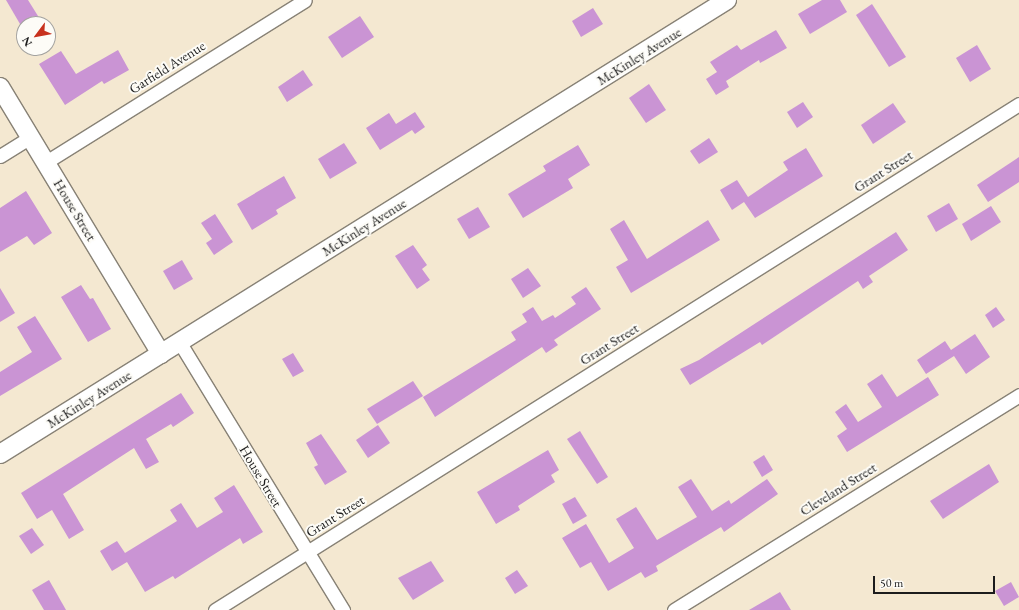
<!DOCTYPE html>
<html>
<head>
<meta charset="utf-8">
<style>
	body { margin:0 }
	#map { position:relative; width:1019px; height:610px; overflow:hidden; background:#f4e8d1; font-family:"EB Garamond",serif }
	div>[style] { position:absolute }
	.building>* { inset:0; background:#ca94d4 }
	.roads { filter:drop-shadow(1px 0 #888276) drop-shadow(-1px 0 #888276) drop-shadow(0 1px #888276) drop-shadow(0 -1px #888276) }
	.street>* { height:13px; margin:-6.5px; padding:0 6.5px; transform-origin:6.5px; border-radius:6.5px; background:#fff }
	.secondary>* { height:18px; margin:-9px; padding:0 9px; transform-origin:9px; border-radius:9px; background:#fff }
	span { translate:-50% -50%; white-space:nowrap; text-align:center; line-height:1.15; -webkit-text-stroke:4px #fdfcf7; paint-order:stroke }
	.street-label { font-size:14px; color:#1c1c1c }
	.north { position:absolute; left:16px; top:16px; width:40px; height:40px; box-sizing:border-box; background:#fdfcf7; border:1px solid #a3a29f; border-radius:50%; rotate:238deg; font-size:11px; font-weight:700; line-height:16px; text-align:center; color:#1c1c1c }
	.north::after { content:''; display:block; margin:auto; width:14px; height:18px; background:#c8321e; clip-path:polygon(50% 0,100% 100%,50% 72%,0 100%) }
	.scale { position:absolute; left:873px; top:576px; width:122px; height:18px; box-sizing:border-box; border:2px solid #1c1c1c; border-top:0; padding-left:5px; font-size:12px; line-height:14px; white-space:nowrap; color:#1c1c1c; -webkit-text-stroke:3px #fdfcf7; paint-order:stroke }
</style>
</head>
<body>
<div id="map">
	<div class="building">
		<i style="clip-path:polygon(6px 0,28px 0,43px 24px,20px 24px)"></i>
		<i style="clip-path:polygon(822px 0,840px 0,847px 12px,810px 34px,798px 14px)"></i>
		<i style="clip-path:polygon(872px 4px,906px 57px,889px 67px,856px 15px)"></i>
		<i style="clip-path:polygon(593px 8px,603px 24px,581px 37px,572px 21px)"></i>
		<i style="clip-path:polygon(360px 16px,374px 37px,342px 58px,328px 37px)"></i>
		<i style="clip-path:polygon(776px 30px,787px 48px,760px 63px,759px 60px,726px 81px,729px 87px,716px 95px,706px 79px,717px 72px,710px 62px,737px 45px,741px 50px)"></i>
		<i style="clip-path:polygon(977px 45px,991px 69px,970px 82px,956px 58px)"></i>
		<i style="clip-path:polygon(118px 50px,129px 70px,104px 84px,102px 81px,65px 105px,39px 64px,61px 51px,76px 74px)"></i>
		<i style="clip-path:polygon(303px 70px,313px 85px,287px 102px,278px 87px)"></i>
		<i style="clip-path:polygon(649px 84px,666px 110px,646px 123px,629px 98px)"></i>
		<i style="clip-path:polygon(803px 102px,813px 117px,797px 128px,787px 112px)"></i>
		<i style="clip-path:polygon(893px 103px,906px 122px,873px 144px,861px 125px)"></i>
		<i style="clip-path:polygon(415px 112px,425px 127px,415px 134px,412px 130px,380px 150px,366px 128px,389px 113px,396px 124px)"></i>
		<i style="clip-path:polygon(709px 138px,718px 152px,699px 164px,690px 151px)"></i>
		<i style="clip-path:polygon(344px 143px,357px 163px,330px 179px,318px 159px)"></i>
		<i style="clip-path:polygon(578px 145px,590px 165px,568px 179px,573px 188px,523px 218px,508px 194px,546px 171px,543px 166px)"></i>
		<i style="clip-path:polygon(806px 148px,823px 176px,755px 218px,744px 202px,732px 210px,720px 190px,737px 180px,748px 197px,788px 170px,783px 162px)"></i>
		<i style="clip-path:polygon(1019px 157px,1019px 182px,988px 202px,977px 185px)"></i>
		<i style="clip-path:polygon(284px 176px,296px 198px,276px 210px,278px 214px,252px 230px,237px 204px)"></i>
		<i style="clip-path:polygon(26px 191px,52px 233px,34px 245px,27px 236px,0 252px,0 208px)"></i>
		<i style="clip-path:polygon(949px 203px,958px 219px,936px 232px,927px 216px)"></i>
		<i style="clip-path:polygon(991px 206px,1001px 222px,971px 241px,962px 224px)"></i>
		<i style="clip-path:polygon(478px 207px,490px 227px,469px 239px,457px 219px)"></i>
		<i style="clip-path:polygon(215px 214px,233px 242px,214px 255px,206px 243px,212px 239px,201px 223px)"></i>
		<i style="clip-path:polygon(624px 220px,647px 259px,708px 220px,720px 240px,631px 293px,616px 267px,628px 260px,610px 229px)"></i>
		<i style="clip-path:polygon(896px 232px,908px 250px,869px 276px,873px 282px,863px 289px,858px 281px,762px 345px,760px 342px,690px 385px,680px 369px,699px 360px)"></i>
		<i style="clip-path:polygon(413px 245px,427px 265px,422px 269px,430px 280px,417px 289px,395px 256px)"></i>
		<i style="clip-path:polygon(182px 260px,193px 279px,174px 290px,163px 271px)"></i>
		<i style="clip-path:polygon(528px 268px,541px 286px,523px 298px,511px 279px)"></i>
		<i style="clip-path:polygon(81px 285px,90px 299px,93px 298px,111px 329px,88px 342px,61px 297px)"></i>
		<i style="clip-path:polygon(586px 287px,601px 309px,554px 340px,558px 345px,546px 353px,542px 347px,435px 417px,423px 397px,516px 340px,511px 332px,527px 322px,522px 314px,533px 307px,542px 321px,553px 315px,555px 318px,576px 304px,571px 297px)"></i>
		<i style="clip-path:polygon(0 288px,15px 313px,0 322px)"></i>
		<i style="clip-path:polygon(996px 307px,1005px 320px,993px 328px,985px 315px)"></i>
		<i style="clip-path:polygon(35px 316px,62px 359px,0 396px,0 372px,32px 352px,17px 327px)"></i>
		<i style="clip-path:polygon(975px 334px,990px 357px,966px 374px,954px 356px,926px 374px,917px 360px,945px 341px,951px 350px)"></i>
		<i style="clip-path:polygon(293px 353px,304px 371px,293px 377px,282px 359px)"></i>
		<i style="clip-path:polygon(882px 374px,897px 397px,928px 377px,939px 395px,847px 452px,837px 436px,847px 429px,835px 412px,846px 404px,858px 422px,882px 407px,867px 384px)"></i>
		<i style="clip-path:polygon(413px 381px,423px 396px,377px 424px,367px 409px)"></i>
		<i style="clip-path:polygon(181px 393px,194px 413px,173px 427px,171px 424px,146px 439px,159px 462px,146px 469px,134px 448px,63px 494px,84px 530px,69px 539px,52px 510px,37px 519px,21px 493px)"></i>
		<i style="clip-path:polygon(378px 425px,390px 443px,368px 458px,356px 440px)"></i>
		<i style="clip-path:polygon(580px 431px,608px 477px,597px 484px,567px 439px)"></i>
		<i style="clip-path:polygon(321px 434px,347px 472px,325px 485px,314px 467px,318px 465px,306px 443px)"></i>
		<i style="clip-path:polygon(548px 450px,559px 470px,551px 475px,555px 482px,518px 506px,520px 510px,496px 524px,477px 492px)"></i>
		<i style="clip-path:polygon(764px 455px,773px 470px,762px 477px,753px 462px)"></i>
		<i style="clip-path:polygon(989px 464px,999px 482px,943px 519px,930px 501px)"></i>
		<i style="clip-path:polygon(691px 479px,712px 511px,729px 500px,731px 504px,767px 479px,778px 494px,724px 532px,721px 527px,656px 566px,658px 571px,645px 578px,641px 572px,608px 591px,591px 562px,580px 568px,562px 538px,586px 524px,609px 563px,634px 548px,616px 519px,636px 507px,657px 540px,697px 517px,678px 487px)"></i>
		<i style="clip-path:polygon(234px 485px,263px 532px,243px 544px,240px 538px,175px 579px,173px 576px,145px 592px,127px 562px,112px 571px,100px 551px,117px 541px,125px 553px,177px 521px,170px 510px,181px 503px,197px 528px,223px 512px,214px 498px)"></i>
		<i style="clip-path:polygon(575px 497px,587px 516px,573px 524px,562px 504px)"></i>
		<i style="clip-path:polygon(32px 528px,44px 545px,31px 554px,19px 536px)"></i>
		<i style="clip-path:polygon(431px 561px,444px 581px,413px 600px,398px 578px)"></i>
		<i style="clip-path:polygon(517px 570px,528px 586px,515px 594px,505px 578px)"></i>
		<i style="clip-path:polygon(49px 580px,66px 610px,44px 610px,32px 590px)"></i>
		<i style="clip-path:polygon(1011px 582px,1019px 597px,1004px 606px,995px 591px)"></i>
		<i style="clip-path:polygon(780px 592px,791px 610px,749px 610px)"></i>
	</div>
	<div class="roads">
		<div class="street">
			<i style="left:0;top:156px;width:36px;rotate:-32deg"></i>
			<i style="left:46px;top:162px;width:305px;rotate:-32deg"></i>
			<i style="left:180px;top:343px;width:313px;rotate:58.6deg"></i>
			<i style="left:215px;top:610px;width:950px;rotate:-32.18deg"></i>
			<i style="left:674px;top:610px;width:407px;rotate:-31.9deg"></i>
		</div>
		<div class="secondary">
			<i style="left:0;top:87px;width:312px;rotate:58.9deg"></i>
			<i style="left:0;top:454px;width:857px;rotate:-31.98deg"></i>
		</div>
	</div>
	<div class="street-label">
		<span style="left:639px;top:56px;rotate:-32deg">McKinley Avenue</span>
		<span style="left:167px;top:67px;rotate:-32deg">Garfield Avenue</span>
		<span style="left:883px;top:171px;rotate:-32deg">Grant Street</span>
		<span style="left:75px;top:210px;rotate:59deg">House Street</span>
		<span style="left:364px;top:227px;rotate:-32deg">McKinley Avenue</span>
		<span style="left:609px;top:344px;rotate:-32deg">Grant Street</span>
		<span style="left:89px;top:399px;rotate:-32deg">McKinley Avenue</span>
		<span style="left:261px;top:476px;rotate:59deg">House Street</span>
		<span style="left:838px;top:489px;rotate:-32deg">Cleveland Street</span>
		<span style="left:335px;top:516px;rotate:-32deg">Grant Street</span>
	</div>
	<div class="north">N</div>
	<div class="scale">50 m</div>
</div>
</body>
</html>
